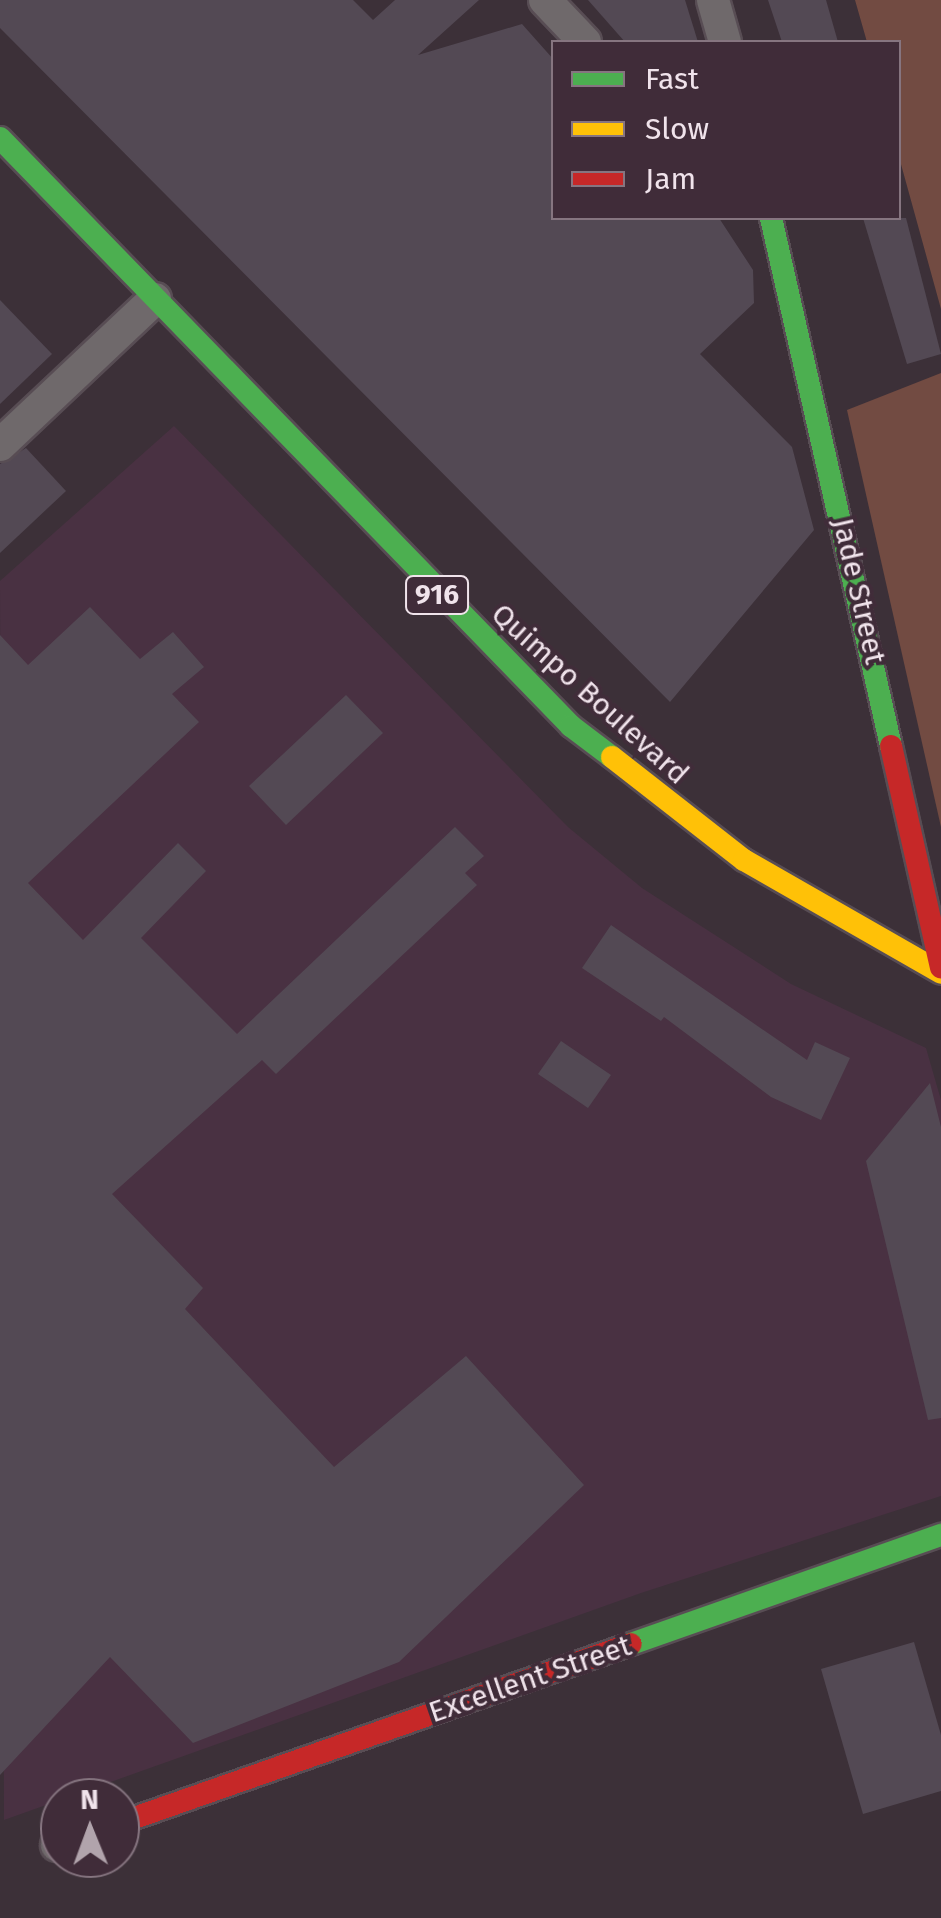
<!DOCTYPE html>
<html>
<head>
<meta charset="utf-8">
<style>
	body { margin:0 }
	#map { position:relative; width:941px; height:1918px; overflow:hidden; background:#3c3038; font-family:"Fira Sans",sans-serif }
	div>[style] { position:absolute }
	.built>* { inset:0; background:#493142 }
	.forest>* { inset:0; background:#724b42 }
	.building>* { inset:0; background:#534954 }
	.roads { filter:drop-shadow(2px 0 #584d54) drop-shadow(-2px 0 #584d54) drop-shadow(0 2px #584d54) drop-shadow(0 -2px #584d54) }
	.street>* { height:32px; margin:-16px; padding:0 16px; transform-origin:16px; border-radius:16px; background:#6f696b }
	.fast>* { height:22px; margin:-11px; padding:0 11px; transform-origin:11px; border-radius:11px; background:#4caf50 }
	.slow>* { height:22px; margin:-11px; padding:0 11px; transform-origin:11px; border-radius:11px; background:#ffc107 }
	.jam>* { height:22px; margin:-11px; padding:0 11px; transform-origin:11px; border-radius:11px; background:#c62828 }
	span { translate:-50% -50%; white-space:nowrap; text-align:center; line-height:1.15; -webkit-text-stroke:8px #402c39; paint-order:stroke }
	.shield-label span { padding:2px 8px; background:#402c39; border:2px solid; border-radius:8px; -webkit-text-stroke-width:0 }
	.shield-label { font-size:28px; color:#f0e3eb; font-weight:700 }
	.street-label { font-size:30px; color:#f0e3eb }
	.legend { position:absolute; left:551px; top:40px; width:350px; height:180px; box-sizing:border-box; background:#402c39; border:2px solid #867580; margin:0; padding:12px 18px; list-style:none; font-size:30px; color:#f0e3eb }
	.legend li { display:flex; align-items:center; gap:20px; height:50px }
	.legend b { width:50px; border:2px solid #867580 }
	.north { position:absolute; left:40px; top:1778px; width:100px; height:100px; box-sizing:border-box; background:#402c39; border:2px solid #867580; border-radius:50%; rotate:359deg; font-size:28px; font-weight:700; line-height:40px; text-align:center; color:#f0e3eb }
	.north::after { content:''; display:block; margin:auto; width:35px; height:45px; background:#b1a4ac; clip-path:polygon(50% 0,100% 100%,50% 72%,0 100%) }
</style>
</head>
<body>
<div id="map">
	<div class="built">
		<i style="clip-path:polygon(174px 426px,568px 827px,642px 888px,791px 984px,926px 1048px,941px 1100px,941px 1496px,641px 1593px,4px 1820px,0 581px)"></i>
	</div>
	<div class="forest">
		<i style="clip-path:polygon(855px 0,941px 0,941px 309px,899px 157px,898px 42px,867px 42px)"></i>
		<i style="clip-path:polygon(941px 373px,941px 827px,847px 410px)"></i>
	</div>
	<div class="building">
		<i style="clip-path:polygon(0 0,353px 0,373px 20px,395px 0,479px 0,418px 55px,522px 24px,554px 60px,554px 218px,719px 218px,753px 270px,754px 303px,700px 354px,792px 447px,814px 530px,670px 702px,0 28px)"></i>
		<i style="clip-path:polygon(588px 0,685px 0,698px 42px,625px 42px)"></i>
		<i style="clip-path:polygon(768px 0,826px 0,838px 42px,782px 42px)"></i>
		<i style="clip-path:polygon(863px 218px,906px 218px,941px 354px,907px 364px)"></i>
		<i style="clip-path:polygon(0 300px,52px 354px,0 404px)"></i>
		<i style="clip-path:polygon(26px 448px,66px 491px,0 553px,0 464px)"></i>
		<i style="clip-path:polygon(90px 607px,140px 659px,173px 632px,204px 667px,172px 694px,199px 722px,28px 883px,83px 940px,178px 843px,206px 871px,141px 938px,237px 1034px,455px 827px,484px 856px,465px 873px,477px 885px,276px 1074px,262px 1060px,112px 1194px,203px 1288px,185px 1309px,334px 1467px,466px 1356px,584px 1485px,399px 1662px,193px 1743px,110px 1657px,0 1775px,0 635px,28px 665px)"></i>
		<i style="clip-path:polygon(346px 695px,383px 733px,286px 825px,249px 786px)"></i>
		<i style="clip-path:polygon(611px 925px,807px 1060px,815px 1042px,850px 1058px,821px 1120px,771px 1097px,664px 1017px,661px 1021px,582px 968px)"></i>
		<i style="clip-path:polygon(561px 1041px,611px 1075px,588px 1108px,538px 1074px)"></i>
		<i style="clip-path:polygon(930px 1083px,941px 1127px,941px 1418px,928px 1420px,866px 1161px)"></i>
		<i style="clip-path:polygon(914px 1642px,941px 1735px,941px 1791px,863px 1814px,821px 1669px)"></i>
	</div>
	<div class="roads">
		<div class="street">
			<i style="left:545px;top:0;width:58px;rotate:46.4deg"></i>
			<i style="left:713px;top:0;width:44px;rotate:74.1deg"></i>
			<i style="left:0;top:445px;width:213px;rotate:-43.3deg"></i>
			<i style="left:57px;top:1845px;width:3px;rotate:-18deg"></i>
		</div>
		<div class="fast">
			<i style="left:0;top:138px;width:820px;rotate:45.84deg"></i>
			<i style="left:571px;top:726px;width:51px;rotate:37.1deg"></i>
			<i style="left:771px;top:218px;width:541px;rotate:77.2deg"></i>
			<i style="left:631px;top:1644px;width:329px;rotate:-19.4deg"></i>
		</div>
		<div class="slow">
			<i style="left:612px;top:757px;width:167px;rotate:38deg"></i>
			<i style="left:744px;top:860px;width:227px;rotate:29.8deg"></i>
		</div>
		<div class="jam">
			<i style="left:891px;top:746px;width:227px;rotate:77.3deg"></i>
			<i style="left:120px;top:1823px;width:541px;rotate:-19.31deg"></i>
		</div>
	</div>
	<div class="shield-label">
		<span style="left:437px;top:595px">916</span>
	</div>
	<div class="street-label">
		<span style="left:859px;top:591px;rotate:77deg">Jade Street</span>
		<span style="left:590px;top:694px;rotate:42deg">Quimpo Boulevard</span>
		<span style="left:530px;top:1679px;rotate:-19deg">Excellent Street</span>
	</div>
	<ul class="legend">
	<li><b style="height:12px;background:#4caf50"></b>Fast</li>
	<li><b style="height:12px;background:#ffc107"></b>Slow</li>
	<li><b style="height:12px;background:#c62828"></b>Jam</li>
	</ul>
	<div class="north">N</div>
</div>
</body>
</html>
